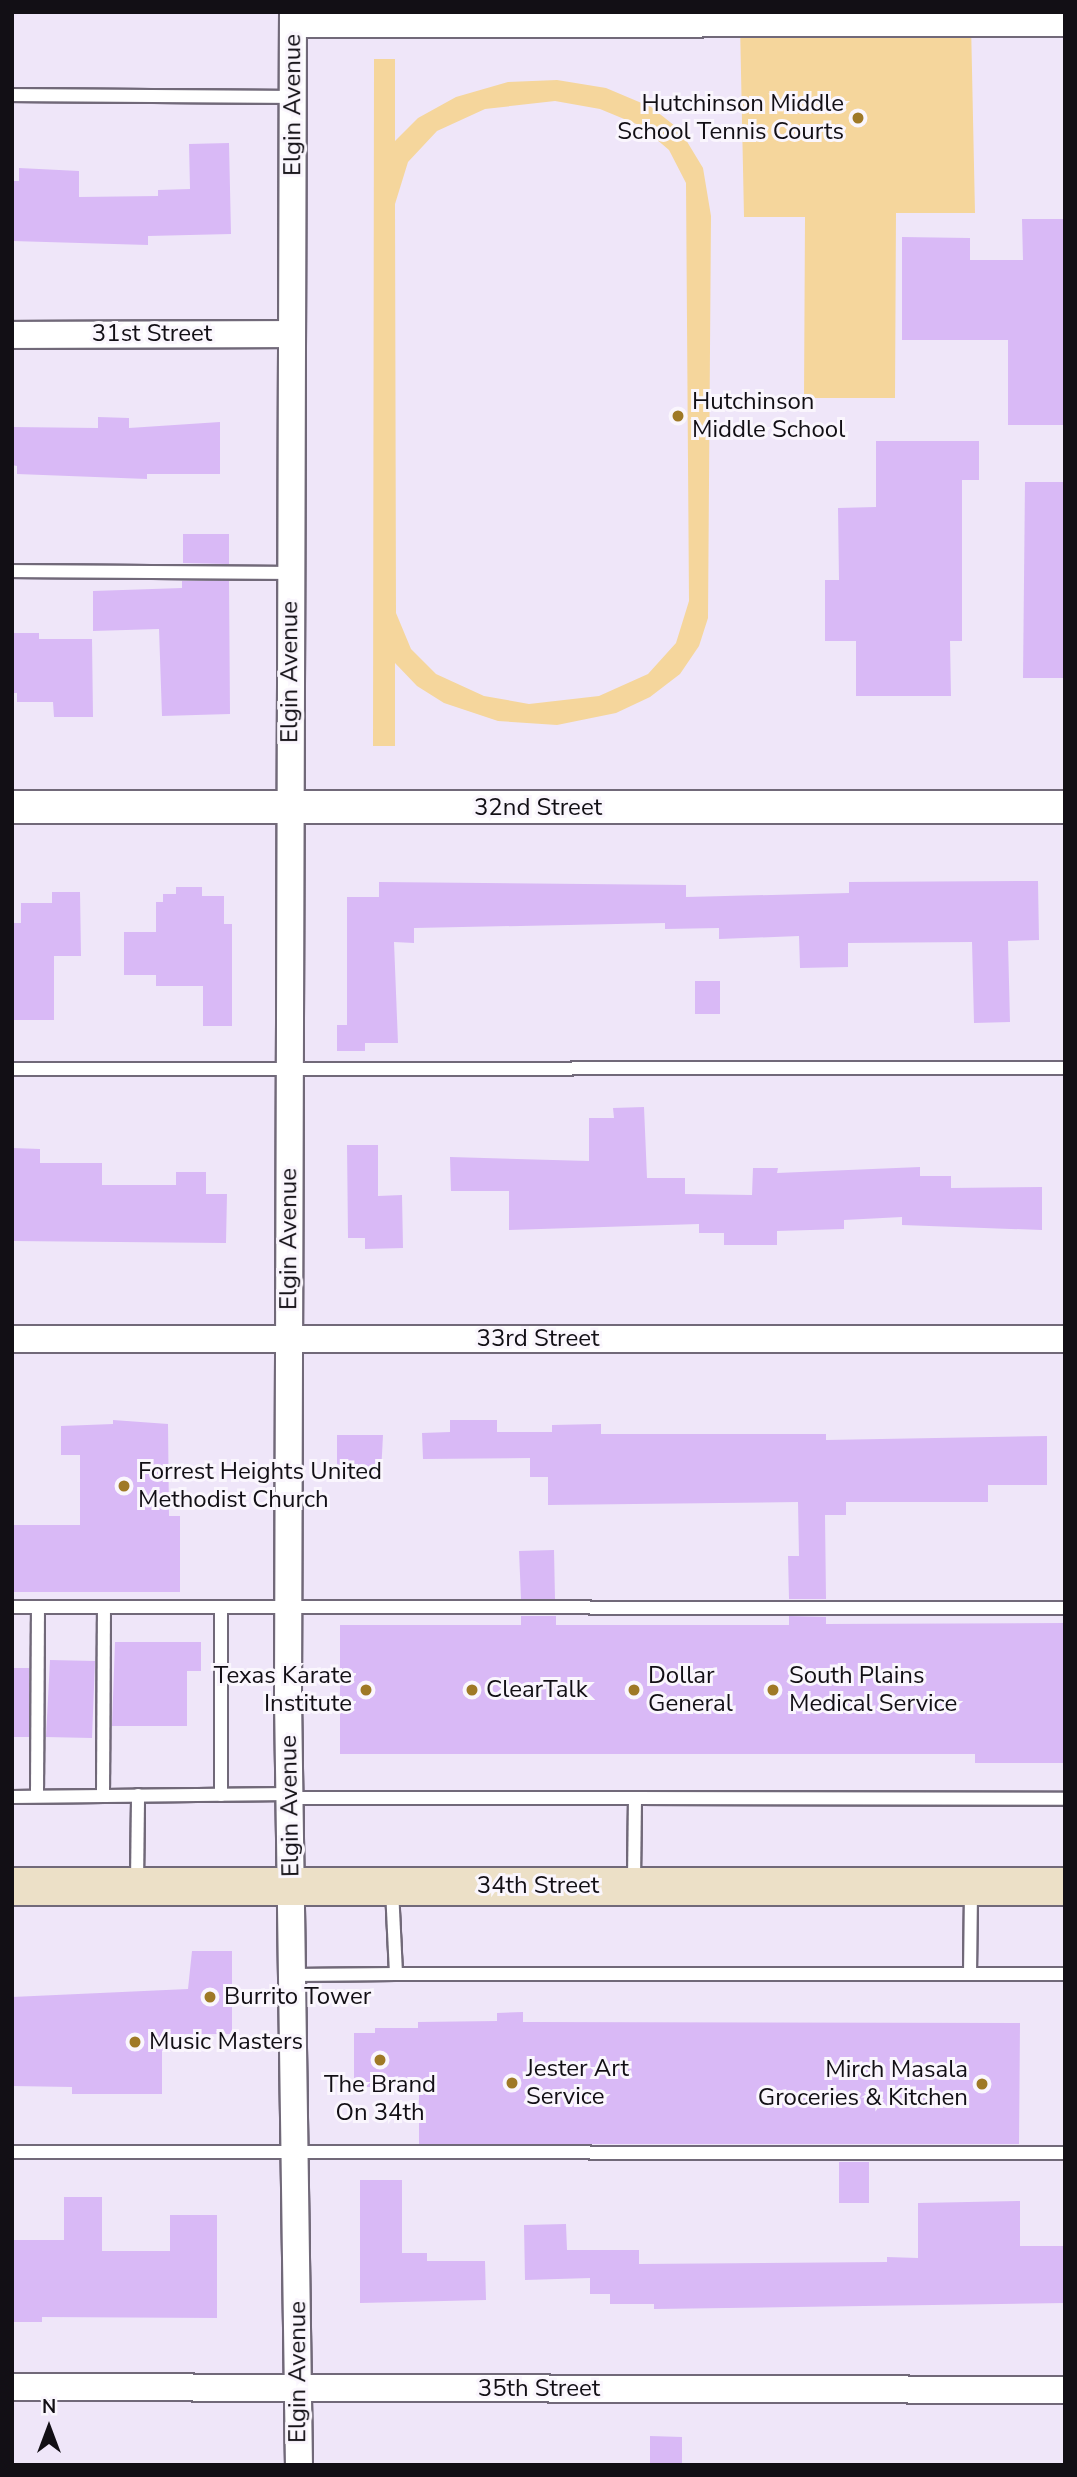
<!DOCTYPE html>
<html>
<head>
<meta charset="utf-8">
<style>
	body { margin:0 }
	#map { position:relative; width:1077px; height:2477px; overflow:hidden; background:#efe6f9; font-family:"Nunito Sans",sans-serif }
	div>[style] { position:absolute }
	.green>* { inset:0; background:#f5d69c }
	.building>* { inset:0; background:#d9b9f6 }
	.roads { filter:drop-shadow(2px 0 #716979) drop-shadow(-2px 0 #716979) drop-shadow(0 2px #716979) drop-shadow(0 -2px #716979) }
	.service>* { height:12px; margin:-6px; padding:0 6px; transform-origin:6px; border-radius:6px; background:#fff }
	.minor>* { height:26px; margin:-13px; padding:0 13px; transform-origin:13px; border-radius:13px; background:#fff }
	.tertiary>* { height:32px; margin:-16px; padding:0 16px; transform-origin:16px; border-radius:16px; background:#fff }
	.secondary>* { height:37px; margin:-18.5px; padding:0 18.5px; transform-origin:18.5px; border-radius:18.5px; background:#ece0c7 }
	.dots>* { width:19px; height:19px; translate:-50% -50%; box-sizing:border-box; border:4px solid #faf6fd; border-radius:50% }
	span { translate:-50% -50%; white-space:nowrap; text-align:center; line-height:1.15; -webkit-text-stroke:6px #faf6fd; paint-order:stroke }
	.poi-label { font-size:24px; color:#120f15 }
	.right { translate:-100% -50%; text-align:right }
	.left { translate:0 -50%; text-align:left }
	.street-label { font-size:24px; color:#120f15 }
	.frame { position:absolute; inset:0; border:14px solid #120f15; pointer-events:none }
	.north { position:absolute; left:14px; top:2393px; width:70px; height:70px; -webkit-text-stroke:5px #faf6fd; paint-order:stroke; rotate:0deg; font-size:19px; font-weight:700; line-height:28px; text-align:center; color:#120f15 }
	.north::after { content:''; display:block; margin:auto; width:24px; height:32px; background:#120f15; clip-path:polygon(50% 0,100% 100%,50% 72%,0 100%) }
</style>
</head>
<body>
<div id="map">
	<div class="green">
		<i style="clip-path:polygon(971px 23px,975px 213px,896px 213px,895px 398px,804px 398px,805px 217px,744px 217px,740px 24px)"></i>
		<i style="clip-path:polygon(evenodd,374px 59px,395px 59px,395px 141px,418px 118px,456px 97px,508px 82px,557px 80px,606px 88px,651px 107px,680px 130px,703px 168px,711px 216px,708px 618px,699px 646px,680px 674px,650px 697px,616px 713px,557px 725px,498px 721px,444px 703px,417px 686px,395px 663px,395px 746px,373px 746px,374px 59px,555px 101px,600px 109px,641px 126px,669px 150px,686px 183px,689px 601px,676px 643px,648px 674px,599px 696px,529px 704px,484px 696px,436px 674px,411px 649px,396px 613px,395px 204px,408px 162px,437px 131px,485px 109px,555px 101px)"></i>
	</div>
	<div class="building">
		<i style="clip-path:polygon(229px 143px,231px 234px,148px 236px,148px 245px,12px 241px,12px 181px,19px 181px,19px 168px,79px 171px,79px 197px,158px 196px,158px 190px,190px 189px,189px 144px)"></i>
		<i style="clip-path:polygon(1022px 219px,1065px 219px,1065px 425px,1008px 425px,1008px 340px,902px 340px,902px 237px,970px 238px,970px 260px,1023px 260px)"></i>
		<i style="clip-path:polygon(98px 417px,129px 418px,129px 428px,220px 422px,220px 474px,147px 474px,147px 479px,17px 474px,17px 466px,12px 465px,12px 427px,98px 428px)"></i>
		<i style="clip-path:polygon(876px 441px,979px 441px,979px 480px,962px 480px,962px 641px,950px 641px,951px 696px,856px 696px,856px 641px,825px 641px,825px 580px,839px 580px,838px 508px,876px 507px)"></i>
		<i style="clip-path:polygon(1025px 482px,1065px 482px,1065px 678px,1023px 678px)"></i>
		<i style="clip-path:polygon(183px 534px,229px 534px,229px 564px,183px 563px)"></i>
		<i style="clip-path:polygon(182px 581px,229px 581px,230px 714px,162px 716px,159px 629px,93px 631px,93px 591px,182px 588px)"></i>
		<i style="clip-path:polygon(12px 633px,39px 633px,39px 639px,92px 639px,93px 717px,54px 717px,53px 702px,17px 702px,17px 693px,12px 693px)"></i>
		<i style="clip-path:polygon(1038px 881px,1039px 940px,1008px 941px,1010px 1022px,974px 1023px,972px 942px,848px 943px,848px 967px,800px 968px,799px 936px,719px 939px,719px 928px,665px 929px,665px 923px,414px 928px,414px 943px,394px 942px,398px 1043px,365px 1043px,365px 1051px,337px 1051px,337px 1025px,347px 1025px,347px 897px,379px 897px,379px 882px,686px 885px,686px 897px,849px 893px,849px 882px)"></i>
		<i style="clip-path:polygon(176px 887px,202px 887px,202px 896px,224px 896px,224px 924px,232px 924px,232px 1026px,203px 1026px,203px 986px,156px 986px,156px 975px,124px 975px,124px 932px,156px 932px,156px 902px,163px 902px,163px 894px,176px 894px)"></i>
		<i style="clip-path:polygon(52px 892px,80px 892px,81px 956px,54px 956px,54px 1020px,12px 1020px,12px 923px,21px 923px,21px 903px,52px 903px)"></i>
		<i style="clip-path:polygon(695px 981px,720px 981px,720px 1014px,695px 1014px)"></i>
		<i style="clip-path:polygon(644px 1107px,647px 1178px,685px 1178px,685px 1194px,752px 1195px,753px 1168px,778px 1168px,777px 1173px,920px 1167px,920px 1176px,951px 1176px,951px 1188px,1042px 1187px,1042px 1230px,902px 1225px,902px 1217px,844px 1220px,844px 1229px,777px 1231px,777px 1245px,724px 1245px,724px 1233px,699px 1233px,699px 1224px,509px 1230px,509px 1191px,451px 1191px,450px 1157px,589px 1161px,589px 1118px,614px 1118px,613px 1108px)"></i>
		<i style="clip-path:polygon(347px 1145px,378px 1145px,378px 1196px,402px 1195px,403px 1248px,365px 1249px,365px 1238px,348px 1238px)"></i>
		<i style="clip-path:polygon(12px 1148px,40px 1149px,40px 1163px,102px 1163px,102px 1185px,176px 1185px,176px 1172px,206px 1172px,206px 1194px,227px 1194px,226px 1243px,12px 1241px)"></i>
		<i style="clip-path:polygon(113px 1420px,168px 1424px,169px 1516px,180px 1516px,180px 1592px,12px 1592px,12px 1525px,80px 1525px,80px 1455px,61px 1455px,61px 1426px,113px 1424px)"></i>
		<i style="clip-path:polygon(450px 1420px,497px 1420px,497px 1432px,552px 1432px,552px 1425px,601px 1424px,601px 1434px,826px 1434px,826px 1440px,1047px 1436px,1047px 1485px,988px 1485px,988px 1502px,846px 1502px,846px 1515px,825px 1515px,826px 1599px,789px 1599px,788px 1556px,799px 1556px,798px 1502px,548px 1505px,548px 1477px,530px 1477px,530px 1458px,423px 1459px,422px 1433px,450px 1432px)"></i>
		<i style="clip-path:polygon(337px 1435px,383px 1435px,381px 1473px,337px 1474px)"></i>
		<i style="clip-path:polygon(554px 1550px,555px 1599px,521px 1599px,519px 1551px)"></i>
		<i style="clip-path:polygon(521px 1616px,556px 1616px,556px 1625px,789px 1625px,789px 1616px,826px 1617px,826px 1624px,1065px 1623px,1065px 1763px,975px 1763px,975px 1754px,340px 1754px,340px 1625px,521px 1625px)"></i>
		<i style="clip-path:polygon(115px 1642px,201px 1642px,201px 1671px,187px 1671px,187px 1726px,112px 1726px)"></i>
		<i style="clip-path:polygon(50px 1660px,95px 1661px,92px 1738px,46px 1737px)"></i>
		<i style="clip-path:polygon(12px 1668px,29px 1668px,29px 1737px,12px 1737px)"></i>
		<i style="clip-path:polygon(192px 1951px,232px 1951px,232px 2034px,179px 2034px,179px 2051px,162px 2051px,162px 2094px,72px 2094px,72px 2087px,12px 2086px,12px 1997px,188px 1989px)"></i>
		<i style="clip-path:polygon(523px 2012px,523px 2022px,1020px 2023px,1019px 2144px,419px 2144px,419px 2087px,354px 2087px,354px 2033px,375px 2033px,375px 2028px,418px 2028px,418px 2022px,497px 2021px,497px 2013px)"></i>
		<i style="clip-path:polygon(839px 2162px,869px 2162px,869px 2203px,839px 2203px)"></i>
		<i style="clip-path:polygon(360px 2180px,402px 2180px,402px 2253px,427px 2253px,427px 2261px,485px 2261px,486px 2300px,360px 2303px)"></i>
		<i style="clip-path:polygon(64px 2197px,102px 2197px,102px 2251px,170px 2251px,170px 2215px,217px 2215px,217px 2318px,42px 2317px,42px 2322px,12px 2322px,12px 2240px,64px 2240px)"></i>
		<i style="clip-path:polygon(1020px 2201px,1020px 2246px,1065px 2246px,1065px 2303px,654px 2309px,654px 2304px,610px 2304px,610px 2294px,590px 2294px,590px 2278px,525px 2280px,524px 2225px,566px 2224px,567px 2250px,639px 2250px,639px 2264px,887px 2262px,887px 2257px,918px 2258px,918px 2203px)"></i>
		<i style="clip-path:polygon(650px 2436px,682px 2437px,682px 2465px,650px 2465px)"></i>
	</div>
	<div class="roads">
		<div class="service">
			<i style="left:12px;top:95px;width:281px;rotate:0.4deg"></i>
			<i style="left:12px;top:571px;width:279px;rotate:0.4deg"></i>
			<i style="left:12px;top:1069px;width:1053px;rotate:-0.05deg"></i>
			<i style="left:12px;top:1607px;width:1053px;rotate:0.05deg"></i>
			<i style="left:221px;top:1607px;width:188px;rotate:90deg"></i>
			<i style="left:37px;top:1795px;width:188px;rotate:-89.7deg"></i>
			<i style="left:103px;top:1795px;width:188px;rotate:-89.7deg"></i>
			<i style="left:12px;top:1797px;width:278px;rotate:-0.6deg"></i>
			<i style="left:290px;top:1798px;width:345px"></i>
			<i style="left:635px;top:1798px;width:85px;rotate:90.7deg"></i>
			<i style="left:635px;top:1798px;width:430px;rotate:0.1deg"></i>
			<i style="left:137px;top:1882px;width:87px;rotate:-89.3deg"></i>
			<i style="left:392px;top:1889px;width:85px;rotate:87.3deg"></i>
			<i style="left:396px;top:1974px;width:574px"></i>
			<i style="left:970px;top:1974px;width:84px;rotate:-89.3deg"></i>
			<i style="left:970px;top:1974px;width:95px"></i>
			<i style="left:293px;top:1975px;width:103px;rotate:-0.6deg"></i>
			<i style="left:12px;top:2152px;width:1053px;rotate:0.05deg"></i>
		</div>
		<div class="minor">
			<i style="left:293px;top:12px;width:1686px;rotate:90.17deg"></i>
			<i style="left:288px;top:1698px;width:767px;rotate:89.18deg"></i>
			<i style="left:293px;top:24px;width:772px;rotate:-0.07deg"></i>
			<i style="left:12px;top:335px;width:280px;rotate:-0.2deg"></i>
			<i style="left:12px;top:1339px;width:1053px"></i>
			<i style="left:12px;top:2387px;width:1053px;rotate:0.16deg"></i>
		</div>
		<div class="tertiary">
			<i style="left:12px;top:807px;width:1053px"></i>
		</div>
		<div class="secondary">
			<i style="left:12px;top:1886px;width:1053px"></i>
		</div>
	</div>
	<div class="dots">
		<i style="left:858px;top:118px;background:#9f7926"></i>
		<i style="left:678px;top:416px;background:#9f7926"></i>
		<i style="left:124px;top:1486px;background:#9f7926"></i>
		<i style="left:366px;top:1690px;background:#9f7926"></i>
		<i style="left:472px;top:1690px;background:#9f7926"></i>
		<i style="left:634px;top:1690px;background:#9f7926"></i>
		<i style="left:773px;top:1690px;background:#9f7926"></i>
		<i style="left:210px;top:1997px;background:#9f7926"></i>
		<i style="left:135px;top:2042px;background:#9f7926"></i>
		<i style="left:380px;top:2060px;background:#9f7926"></i>
		<i style="left:512px;top:2083px;background:#9f7926"></i>
		<i style="left:982px;top:2084px;background:#9f7926"></i>
	</div>
	<div class="poi-label">
		<span class="right" style="left:844px;top:118px">Hutchinson Middle<br>School Tennis Courts</span>
		<span class="left" style="left:692px;top:416px">Hutchinson<br>Middle School</span>
		<span class="left" style="left:138px;top:1486px">Forrest Heights United<br>Methodist Church</span>
		<span class="right" style="left:352px;top:1690px">Texas Karate<br>Institute</span>
		<span class="left" style="left:648px;top:1690px">Dollar<br>General</span>
		<span class="left" style="left:789px;top:1690px">South Plains<br>Medical Service</span>
		<span class="left" style="left:486px;top:1690px">ClearTalk</span>
		<span class="left" style="left:224px;top:1997px">Burrito Tower</span>
		<span class="left" style="left:149px;top:2042px">Music Masters</span>
		<span class="left" style="left:526px;top:2083px">Jester Art<br>Service</span>
		<span class="right" style="left:968px;top:2084px">Mirch Masala<br>Groceries &amp; Kitchen</span>
		<span style="left:380px;top:2099px">The Brand<br>On 34th</span>
	</div>
	<div class="street-label">
		<span style="left:293px;top:105px;rotate:-90deg">Elgin Avenue</span>
		<span style="left:152px;top:334px">31st Street</span>
		<span style="left:290px;top:672px;rotate:-90deg">Elgin Avenue</span>
		<span style="left:538px;top:808px">32nd Street</span>
		<span style="left:289px;top:1239px;rotate:-90deg">Elgin Avenue</span>
		<span style="left:538px;top:1339px">33rd Street</span>
		<span style="left:290px;top:1806px;rotate:-91deg">Elgin Avenue</span>
		<span style="left:538px;top:1886px">34th Street</span>
		<span style="left:298px;top:2372px;rotate:-90deg">Elgin Avenue</span>
		<span style="left:539px;top:2389px">35th Street</span>
	</div>
	<div class="frame"></div>
	<div class="north">N</div>
</div>
</body>
</html>
